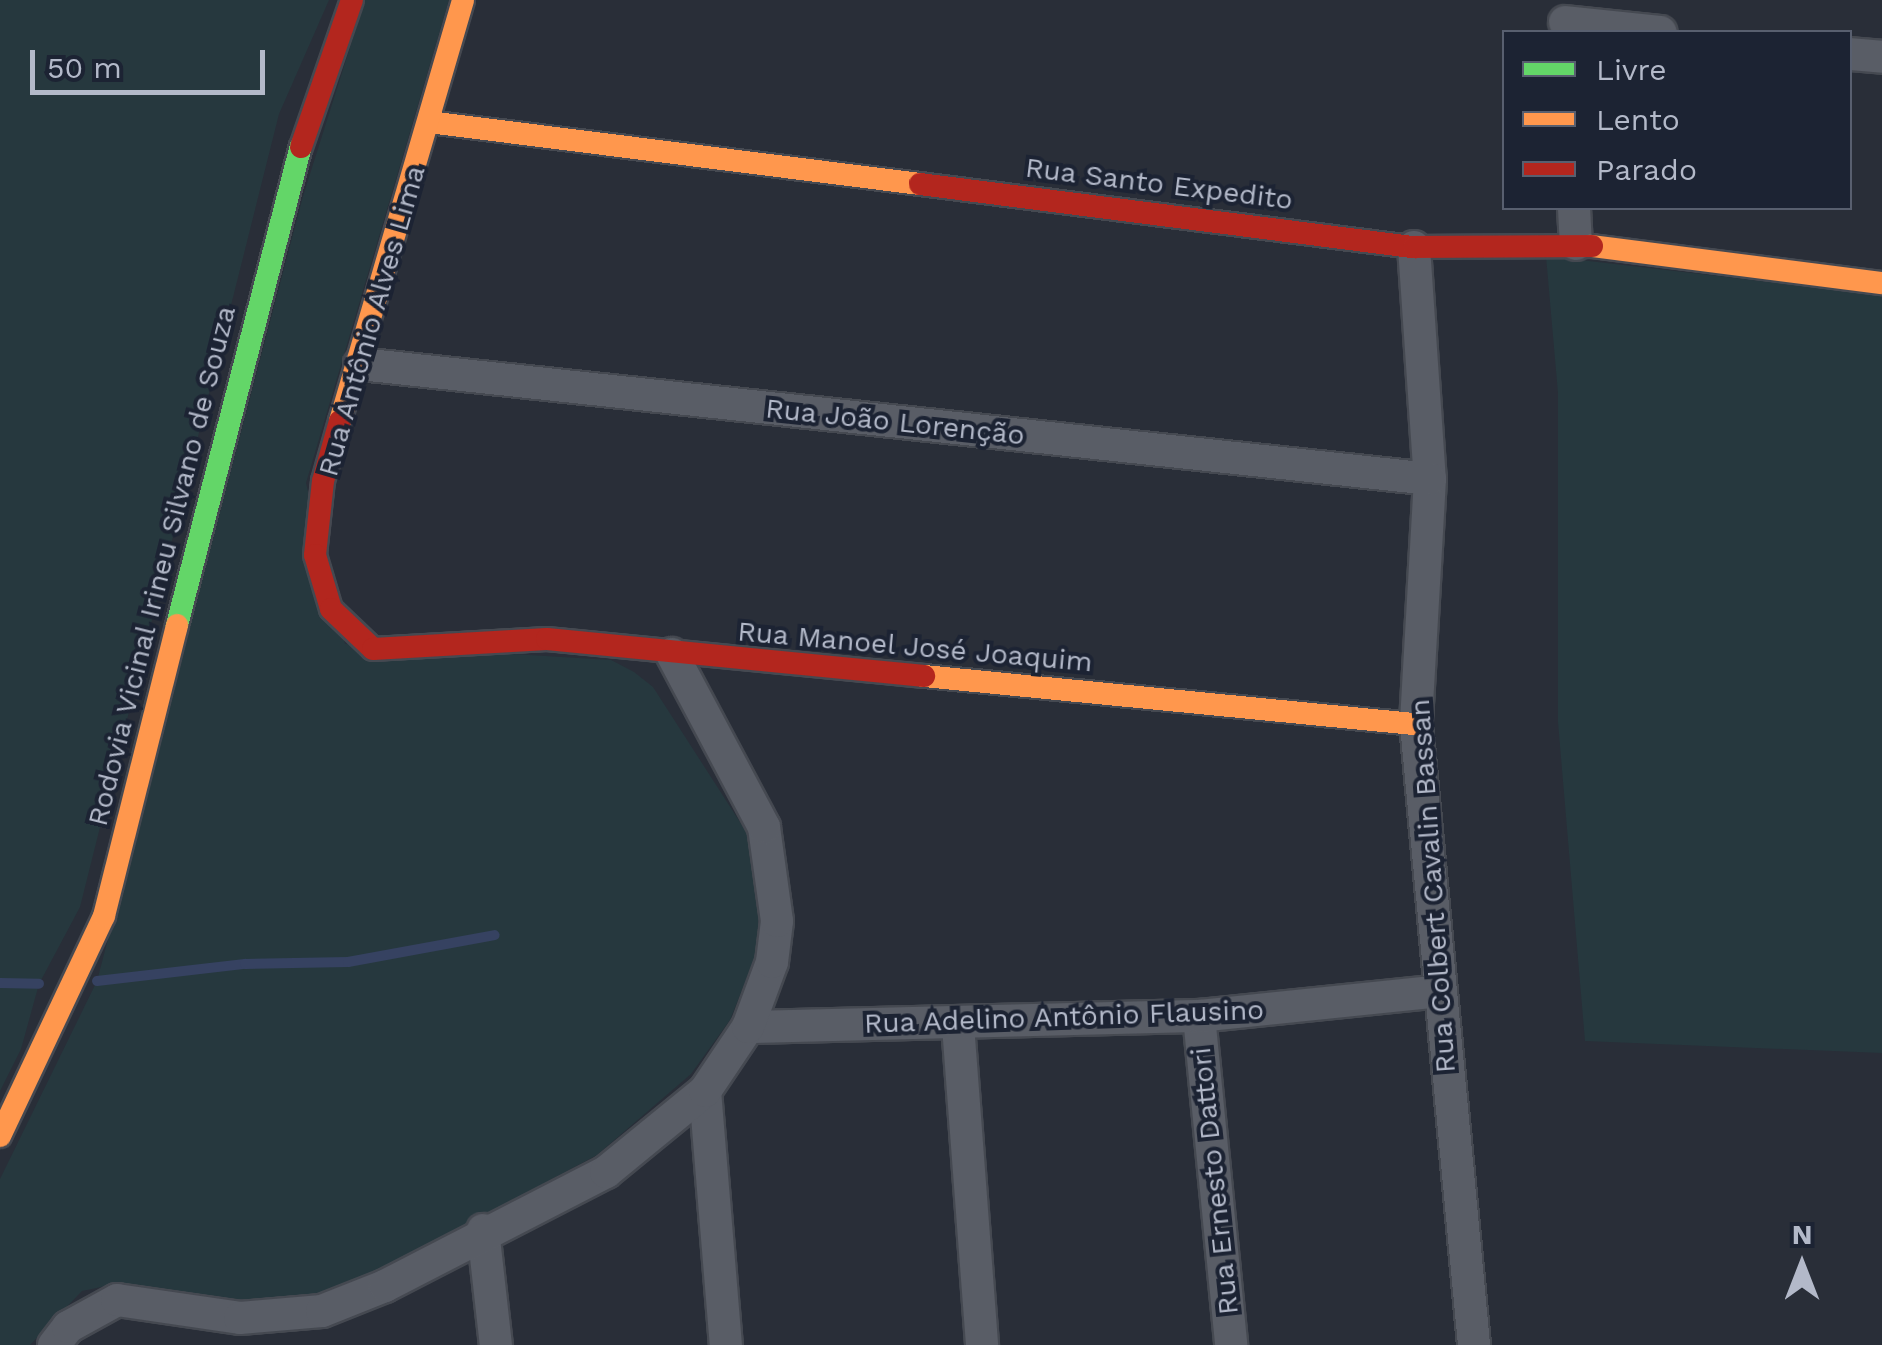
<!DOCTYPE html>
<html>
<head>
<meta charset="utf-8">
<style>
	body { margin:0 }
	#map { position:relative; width:1882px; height:1345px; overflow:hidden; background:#292e38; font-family:"Work Sans",sans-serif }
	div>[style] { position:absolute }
	.green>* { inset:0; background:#26383e }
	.stream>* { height:10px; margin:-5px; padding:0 5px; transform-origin:5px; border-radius:5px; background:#364261 }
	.roads { filter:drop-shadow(2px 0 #454951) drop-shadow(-2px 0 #454951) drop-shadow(0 2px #454951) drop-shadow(0 -2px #454951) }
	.street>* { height:32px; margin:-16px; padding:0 16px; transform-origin:16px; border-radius:16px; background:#595d66 }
	.fast>* { height:22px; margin:-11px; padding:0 11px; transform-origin:11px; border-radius:11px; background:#63d668 }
	.slow>* { height:22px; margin:-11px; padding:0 11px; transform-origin:11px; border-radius:11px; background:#ff974d }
	.jam>* { height:22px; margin:-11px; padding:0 11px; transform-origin:11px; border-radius:11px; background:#b3261e }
	span { translate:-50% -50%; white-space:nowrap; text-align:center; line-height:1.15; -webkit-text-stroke:8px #1c2333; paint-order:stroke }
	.street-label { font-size:28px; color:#b3b9c9 }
	.legend { position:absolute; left:1502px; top:30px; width:350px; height:180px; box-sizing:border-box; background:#1c2333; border:2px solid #585f6f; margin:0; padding:12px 18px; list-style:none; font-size:30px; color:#b3b9c9 }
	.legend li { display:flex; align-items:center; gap:20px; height:50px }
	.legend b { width:50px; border:2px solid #585f6f }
	.north { position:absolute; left:1752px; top:1215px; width:100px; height:100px; -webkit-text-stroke:8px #1c2333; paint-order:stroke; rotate:0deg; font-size:28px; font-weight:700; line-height:40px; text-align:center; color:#b3b9c9 }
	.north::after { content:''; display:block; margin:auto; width:35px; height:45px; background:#b3b9c9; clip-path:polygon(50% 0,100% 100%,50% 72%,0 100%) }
	.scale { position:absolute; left:30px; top:50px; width:235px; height:45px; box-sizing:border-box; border:5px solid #b3b9c9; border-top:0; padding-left:12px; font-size:30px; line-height:35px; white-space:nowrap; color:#b3b9c9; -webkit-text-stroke:8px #1c2333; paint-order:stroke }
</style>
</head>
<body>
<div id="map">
	<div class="green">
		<i style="clip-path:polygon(0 0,329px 0,279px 114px,80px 907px,39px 984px,21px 1049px,0 1091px)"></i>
		<i style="clip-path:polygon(365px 0,449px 0,306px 483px,345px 644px,611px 660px,634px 672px,653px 687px,747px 833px,761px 886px,756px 955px,730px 1020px,691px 1074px,597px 1155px,378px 1272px,321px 1294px,237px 1305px,116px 1284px,82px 1291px,30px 1345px,0 1345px,0 1179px,97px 981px,303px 196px)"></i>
		<i style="clip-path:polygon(1546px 256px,1882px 295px,1882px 1053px,1585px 1041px,1558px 722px,1558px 393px)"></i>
	</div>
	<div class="stream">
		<i style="left:97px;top:981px;width:149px;rotate:-6.6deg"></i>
		<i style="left:245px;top:964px;width:103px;rotate:-1.1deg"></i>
		<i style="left:348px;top:962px;width:149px;rotate:-10.4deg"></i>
		<i style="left:0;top:983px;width:39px;rotate:1deg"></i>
	</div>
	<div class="roads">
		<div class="street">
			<i style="left:1565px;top:22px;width:96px;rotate:6deg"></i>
			<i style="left:1850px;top:54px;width:32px;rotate:5deg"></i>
			<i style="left:1574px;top:208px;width:36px;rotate:87deg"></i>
			<i style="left:1414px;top:247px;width:233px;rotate:86.1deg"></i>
			<i style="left:1430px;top:479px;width:245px;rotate:93.3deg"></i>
			<i style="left:1416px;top:724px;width:624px;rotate:84.66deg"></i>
			<i style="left:360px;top:364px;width:1076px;rotate:6.13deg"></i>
			<i style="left:1199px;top:1016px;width:331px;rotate:84.4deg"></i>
			<i style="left:958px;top:1025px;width:321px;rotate:85.7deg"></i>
			<i style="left:748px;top:1027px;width:451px;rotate:-1.4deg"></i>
			<i style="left:1199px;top:1016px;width:241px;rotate:-5.9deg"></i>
			<i style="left:705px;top:1091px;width:255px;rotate:85.3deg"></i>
			<i style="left:483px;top:1230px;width:116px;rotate:83.6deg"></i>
			<i style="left:54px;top:1345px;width:23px;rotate:-52deg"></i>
			<i style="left:68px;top:1327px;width:56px;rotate:-28.9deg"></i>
			<i style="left:117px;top:1300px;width:124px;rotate:8.3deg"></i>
			<i style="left:240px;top:1318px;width:82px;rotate:-4.9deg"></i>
			<i style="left:322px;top:1311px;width:68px;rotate:-21.6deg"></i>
			<i style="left:385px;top:1286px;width:249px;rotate:-27.3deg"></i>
			<i style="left:606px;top:1172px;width:128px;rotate:-39.3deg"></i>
			<i style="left:705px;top:1091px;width:77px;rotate:-56.1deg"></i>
			<i style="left:748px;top:1027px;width:69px;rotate:-69.7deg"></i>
			<i style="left:772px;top:962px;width:41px;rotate:-83deg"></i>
			<i style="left:777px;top:921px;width:95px;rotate:-97.9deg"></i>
			<i style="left:764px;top:827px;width:196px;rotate:-118deg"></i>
		</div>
		<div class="fast">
			<i style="left:177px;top:625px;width:494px;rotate:-75.5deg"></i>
		</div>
		<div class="slow">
			<i style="left:429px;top:122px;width:495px;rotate:7.2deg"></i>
			<i style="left:1592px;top:246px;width:292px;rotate:7.3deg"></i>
			<i style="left:340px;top:421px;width:439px;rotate:-73.7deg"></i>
			<i style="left:924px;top:676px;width:494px;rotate:5.6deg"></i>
			<i style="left:0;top:1136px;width:243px;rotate:-64.7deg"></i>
			<i style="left:104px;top:916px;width:300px;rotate:-75.9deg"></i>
		</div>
		<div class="jam">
			<i style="left:301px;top:147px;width:156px;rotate:-70.9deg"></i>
			<i style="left:920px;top:184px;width:498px;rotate:7.3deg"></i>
			<i style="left:1414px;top:247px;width:178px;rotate:-0.3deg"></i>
			<i style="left:340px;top:421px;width:62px;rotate:105.8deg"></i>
			<i style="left:323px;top:481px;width:74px;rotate:96.2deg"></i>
			<i style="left:315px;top:555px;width:56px;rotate:73.5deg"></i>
			<i style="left:331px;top:609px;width:58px;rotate:43.6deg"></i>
			<i style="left:373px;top:649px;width:174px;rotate:-3.3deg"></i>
			<i style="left:547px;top:639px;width:379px;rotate:5.6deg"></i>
		</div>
	</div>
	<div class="street-label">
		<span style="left:1159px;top:184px;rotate:7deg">Rua Santo Expedito</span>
		<span style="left:372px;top:321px;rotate:-74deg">Rua Antônio Alves Lima</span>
		<span style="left:895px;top:422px;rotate:6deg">Rua João Lorenção</span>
		<span style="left:162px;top:566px;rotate:-76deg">Rodovia Vicinal Irineu Silvano de Souza</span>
		<span style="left:915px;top:647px;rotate:5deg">Rua Manoel José Joaquim</span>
		<span style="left:1433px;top:886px;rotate:-94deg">Rua Colbert Cavalin Bassan</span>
		<span style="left:1064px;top:1017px;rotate:-2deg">Rua Adelino Antônio Flausino</span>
		<span style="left:1215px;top:1181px;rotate:-96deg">Rua Ernesto Dattori</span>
	</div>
	<ul class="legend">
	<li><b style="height:12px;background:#63d668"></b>Livre</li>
	<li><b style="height:12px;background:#ff974d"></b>Lento</li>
	<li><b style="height:12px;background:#b3261e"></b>Parado</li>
	</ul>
	<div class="north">N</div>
	<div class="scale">50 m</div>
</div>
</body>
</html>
